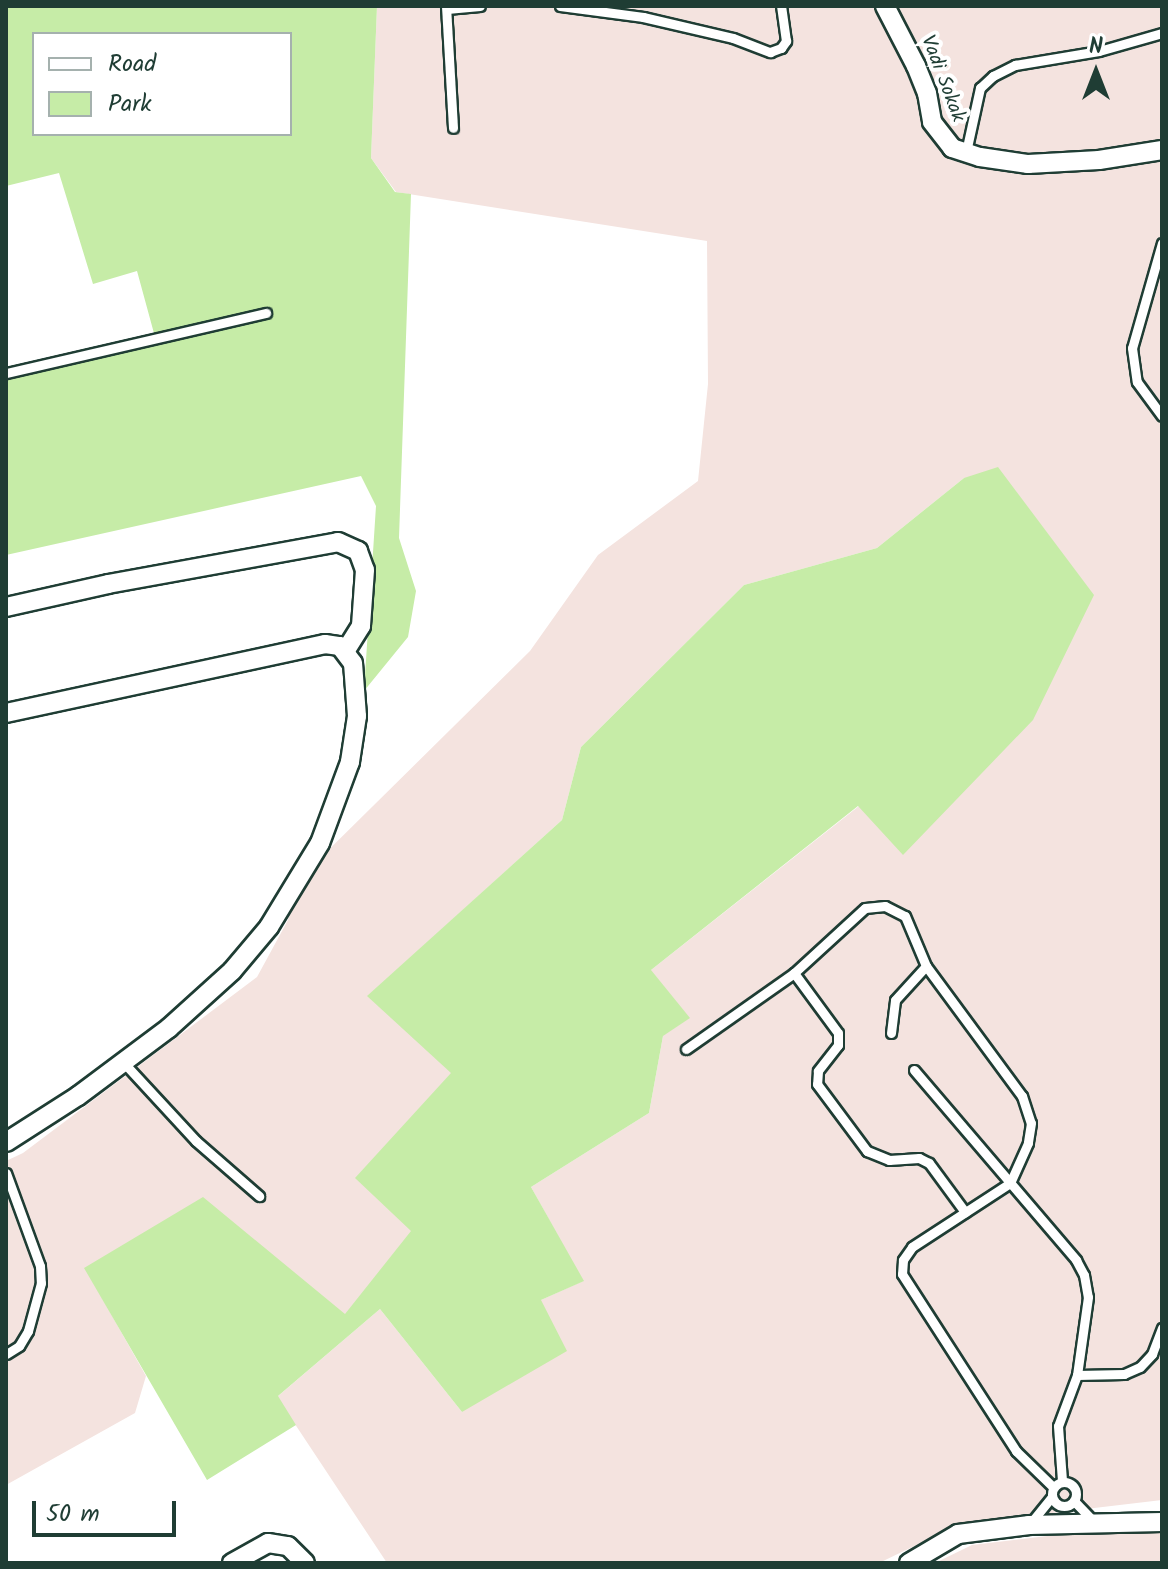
<!DOCTYPE html>
<html>
<head>
<meta charset="utf-8">
<style>
	body { margin:0 }
	#map { position:relative; width:1168px; height:1569px; overflow:hidden; background:#fff; font-family:Kalam,sans-serif }
	div>[style] { position:absolute }
	.built>* { inset:0; background:#f4e3df }
	.green>* { inset:0; background:#c6eca7 }
	.roads { filter:drop-shadow(2px 0 #1f3d34) drop-shadow(-2px 0 #1f3d34) drop-shadow(0 2px #1f3d34) drop-shadow(0 -2px #1f3d34) }
	.service>* { height:9px; margin:-4.5px; padding:0 4.5px; transform-origin:4.5px; border-radius:4.5px; background:#fff }
	.service>.ring { margin:-4.5px; padding:0; box-sizing:content-box; background:none; border:9px solid #fff; border-radius:50% }
	.minor>* { height:18px; margin:-9px; padding:0 9px; transform-origin:9px; border-radius:9px; background:#fff }
	span { translate:-50% -50%; white-space:nowrap; text-align:center; line-height:1.15; -webkit-text-stroke:8px #fff; paint-order:stroke }
	.street-label { font-size:20px; color:#1f3d34 }
	.frame { position:absolute; inset:0; border:8px solid #1f3d34; pointer-events:none }
	.legend { position:absolute; left:32px; top:32px; width:260px; height:104px; box-sizing:border-box; background:#fff; border:2px solid #a5b1ae; margin:0; padding:10px 14px; list-style:none; font-size:24px; color:#1f3d34 }
	.legend li { display:flex; align-items:center; gap:16px; height:40px }
	.legend b { width:40px; border:2px solid #a5b1ae }
	.north { position:absolute; left:1056px; top:32px; width:80px; height:80px; -webkit-text-stroke:6px #fff; paint-order:stroke; rotate:0deg; font-size:22px; font-weight:700; line-height:32px; text-align:center; color:#1f3d34 }
	.north::after { content:''; display:block; margin:auto; width:28px; height:36px; background:#1f3d34; clip-path:polygon(50% 0,100% 100%,50% 72%,0 100%) }
	.scale { position:absolute; left:32px; top:1501px; width:144px; height:36px; box-sizing:border-box; border:4px solid #1f3d34; border-top:0; padding-left:10px; font-size:24px; line-height:28px; white-space:nowrap; color:#1f3d34; -webkit-text-stroke:6px #fff; paint-order:stroke }
</style>
</head>
<body>
<div id="map">
	<div class="built">
		<i style="clip-path:polygon(377px 6px,1162px 6px,1162px 1500px,960px 1524px,879px 1563px,387px 1563px,277px 1397px,380px 1309px,462px 1412px,541px 1300px,583px 1281px,531px 1187px,649px 1113px,663px 1036px,651px 970px,859px 806px,903px 854px,964px 478px,877px 548px,744px 585px,581px 747px,562px 820px,368px 996px,452px 1073px,356px 1178px,412px 1231px,345px 1315px,85px 1268px,146px 1376px,135px 1413px,6px 1485px,6px 1161px,23px 1153px,257px 977px,288px 920px,294px 884px,530px 651px,598px 555px,698px 481px,708px 384px,707px 241px,396px 192px,371px 158px)"></i>
		<i style="clip-path:polygon(1106px 1529px,1162px 1533px,1162px 1563px,935px 1563px,972px 1545px)"></i>
	</div>
	<div class="green">
		<i style="clip-path:polygon(evenodd,6px 6px,377px 6px,371px 158px,395px 192px,411px 194px,399px 538px,416px 591px,408px 637px,364px 691px,376px 506px,361px 476px,6px 555px,6px 367px,155px 337px,137px 271px,93px 284px,59px 173px,6px 186px,6px 6px,34px 34px,290px 34px,290px 134px,34px 134px,34px 34px)"></i>
		<i style="clip-path:polygon(998px 467px,1094px 595px,1033px 720px,903px 855px,858px 806px,651px 970px,690px 1018px,663px 1036px,649px 1113px,531px 1187px,584px 1281px,541px 1300px,567px 1351px,462px 1412px,380px 1309px,278px 1396px,296px 1425px,207px 1480px,84px 1268px,203px 1197px,345px 1314px,411px 1231px,355px 1178px,451px 1073px,367px 996px,562px 820px,581px 747px,744px 585px,877px 548px,964px 478px)"></i>
	</div>
	<div class="roads">
		<div class="service">
			<i style="left:446px;top:6px;width:122px;rotate:86.7deg"></i>
			<i style="left:560px;top:6px;width:84px;rotate:7.5deg"></i>
			<i style="left:643px;top:17px;width:92px;rotate:13.1deg"></i>
			<i style="left:733px;top:38px;width:40px;rotate:21deg"></i>
			<i style="left:770px;top:52px;width:12px;rotate:-20deg"></i>
			<i style="left:781px;top:48px;width:9px;rotate:-54deg"></i>
			<i style="left:786px;top:41px;width:35px;rotate:-98deg"></i>
			<i style="left:447px;top:9px;width:33px;rotate:-5deg"></i>
			<i style="left:966px;top:152px;width:66px;rotate:-77.7deg"></i>
			<i style="left:980px;top:88px;width:18px;rotate:-43deg"></i>
			<i style="left:993px;top:76px;width:25px;rotate:-27deg"></i>
			<i style="left:1015px;top:65px;width:85px;rotate:-9.5deg"></i>
			<i style="left:1099px;top:51px;width:66px;rotate:-15.9deg"></i>
			<i style="left:1162px;top:243px;width:109px;rotate:105.9deg"></i>
			<i style="left:1132px;top:348px;width:34px;rotate:82deg"></i>
			<i style="left:1137px;top:382px;width:42px;rotate:53.7deg"></i>
			<i style="left:6px;top:373px;width:267px;rotate:-13deg"></i>
			<i style="left:794px;top:973px;width:74px;rotate:53.7deg"></i>
			<i style="left:838px;top:1033px;width:12px;rotate:90deg"></i>
			<i style="left:838px;top:1045px;width:33px;rotate:128deg"></i>
			<i style="left:818px;top:1071px;width:13px;rotate:94deg"></i>
			<i style="left:817px;top:1084px;width:84px;rotate:53.3deg"></i>
			<i style="left:867px;top:1151px;width:24px;rotate:22deg"></i>
			<i style="left:889px;top:1160px;width:30px;rotate:-4deg"></i>
			<i style="left:919px;top:1158px;width:11px;rotate:27deg"></i>
			<i style="left:929px;top:1163px;width:61px;rotate:53.7deg"></i>
			<i style="left:891px;top:1033px;width:33px;rotate:-83deg"></i>
			<i style="left:895px;top:1000px;width:46px;rotate:-47.6deg"></i>
			<i style="left:686px;top:1049px;width:132px;rotate:-35.1deg"></i>
			<i style="left:794px;top:973px;width:96px;rotate:-42.5deg"></i>
			<i style="left:865px;top:908px;width:20px;rotate:-6deg"></i>
			<i style="left:885px;top:906px;width:22px;rotate:27deg"></i>
			<i style="left:905px;top:916px;width:54px;rotate:67.2deg"></i>
			<i style="left:926px;top:966px;width:162px;rotate:53.6deg"></i>
			<i style="left:1022px;top:1096px;width:28px;rotate:72deg"></i>
			<i style="left:1031px;top:1123px;width:20px;rotate:99deg"></i>
			<i style="left:1028px;top:1143px;width:44px;rotate:114.2deg"></i>
			<i style="left:1010px;top:1183px;width:117px;rotate:146.9deg"></i>
			<i style="left:912px;top:1247px;width:16px;rotate:125deg"></i>
			<i style="left:903px;top:1260px;width:14px;rotate:94deg"></i>
			<i style="left:902px;top:1274px;width:211px;rotate:57.2deg"></i>
			<i style="left:1016px;top:1451px;width:52px;rotate:44.2deg"></i>
			<i style="left:124px;top:1063px;width:106px;rotate:47.3deg"></i>
			<i style="left:196px;top:1141px;width:84px;rotate:41.1deg"></i>
			<i style="left:914px;top:1070px;width:250px;rotate:49.5deg"></i>
			<i style="left:1076px;top:1260px;width:17px;rotate:62deg"></i>
			<i style="left:1084px;top:1275px;width:22px;rotate:80deg"></i>
			<i style="left:1088px;top:1297px;width:79px;rotate:98deg"></i>
			<i style="left:1077px;top:1375px;width:54px;rotate:110.4deg"></i>
			<i style="left:1058px;top:1426px;width:55px;rotate:85.8deg"></i>
			<i style="left:6px;top:1173px;width:99px;rotate:69.9deg"></i>
			<i style="left:40px;top:1266px;width:17px;rotate:87deg"></i>
			<i style="left:41px;top:1283px;width:50px;rotate:105.2deg"></i>
			<i style="left:28px;top:1331px;width:17px;rotate:121deg"></i>
			<i style="left:19px;top:1346px;width:15px;rotate:148deg"></i>
			<i style="left:1077px;top:1375px;width:47px;rotate:-1.2deg"></i>
			<i style="left:1124px;top:1374px;width:17px;rotate:-24deg"></i>
			<i style="left:1140px;top:1367px;width:18px;rotate:-47deg"></i>
			<i style="left:1152px;top:1354px;width:28px;rotate:-69deg"></i>
			<i class="ring" style="left:1052px;top:1482px;width:15px;height:15px"></i>
			<i style="left:1074px;top:1501px;width:29px;rotate:46deg"></i>
			<i style="left:1029px;top:1525px;width:36px;rotate:-51deg"></i>
		</div>
		<div class="minor">
			<i style="left:885px;top:6px;width:68px;rotate:62.7deg"></i>
			<i style="left:916px;top:66px;width:29px;rotate:68deg"></i>
			<i style="left:927px;top:93px;width:29px;rotate:80deg"></i>
			<i style="left:932px;top:122px;width:33px;rotate:52deg"></i>
			<i style="left:952px;top:148px;width:29px;rotate:18deg"></i>
			<i style="left:980px;top:157px;width:49px;rotate:8.3deg"></i>
			<i style="left:1028px;top:164px;width:71px;rotate:-3.2deg"></i>
			<i style="left:1099px;top:160px;width:64px;rotate:-9deg"></i>
			<i style="left:6px;top:607px;width:105px;rotate:-12.7deg"></i>
			<i style="left:108px;top:584px;width:234px;rotate:-10.3deg"></i>
			<i style="left:338px;top:542px;width:22px;rotate:24deg"></i>
			<i style="left:358px;top:551px;width:20px;rotate:70deg"></i>
			<i style="left:365px;top:570px;width:56px;rotate:94.1deg"></i>
			<i style="left:361px;top:626px;width:28px;rotate:122deg"></i>
			<i style="left:6px;top:713px;width:326px;rotate:-12.2deg"></i>
			<i style="left:325px;top:644px;width:15px;rotate:8deg"></i>
			<i style="left:340px;top:646px;width:21px;rotate:53deg"></i>
			<i style="left:353px;top:663px;width:53px;rotate:85.7deg"></i>
			<i style="left:357px;top:716px;width:47px;rotate:98.7deg"></i>
			<i style="left:350px;top:762px;width:86px;rotate:110.3deg"></i>
			<i style="left:320px;top:843px;width:98px;rotate:121.3deg"></i>
			<i style="left:269px;top:927px;width:57px;rotate:130.1deg"></i>
			<i style="left:232px;top:971px;width:85px;rotate:137.9deg"></i>
			<i style="left:169px;top:1028px;width:114px;rotate:143.2deg"></i>
			<i style="left:78px;top:1096px;width:85px;rotate:147.4deg"></i>
			<i style="left:232px;top:1563px;width:41px;rotate:-29.1deg"></i>
			<i style="left:268px;top:1543px;width:20px;rotate:9deg"></i>
			<i style="left:288px;top:1546px;width:24px;rotate:45deg"></i>
			<i style="left:909px;top:1563px;width:57px;rotate:-30.6deg"></i>
			<i style="left:958px;top:1534px;width:72px;rotate:-7.2deg"></i>
			<i style="left:1029px;top:1525px;width:133px;rotate:-1.3deg"></i>
		</div>
	</div>
	<div class="street-label">
		<span style="left:942px;top:79px;rotate:69deg">Vadi Sokak</span>
	</div>
	<div class="frame"></div>
	<ul class="legend">
	<li><b style="height:10px;background:#fff"></b>Road</li>
	<li><b style="height:22px;background:#c6eca7"></b>Park</li>
	</ul>
	<div class="north">N</div>
	<div class="scale">50 m</div>
</div>
</body>
</html>
